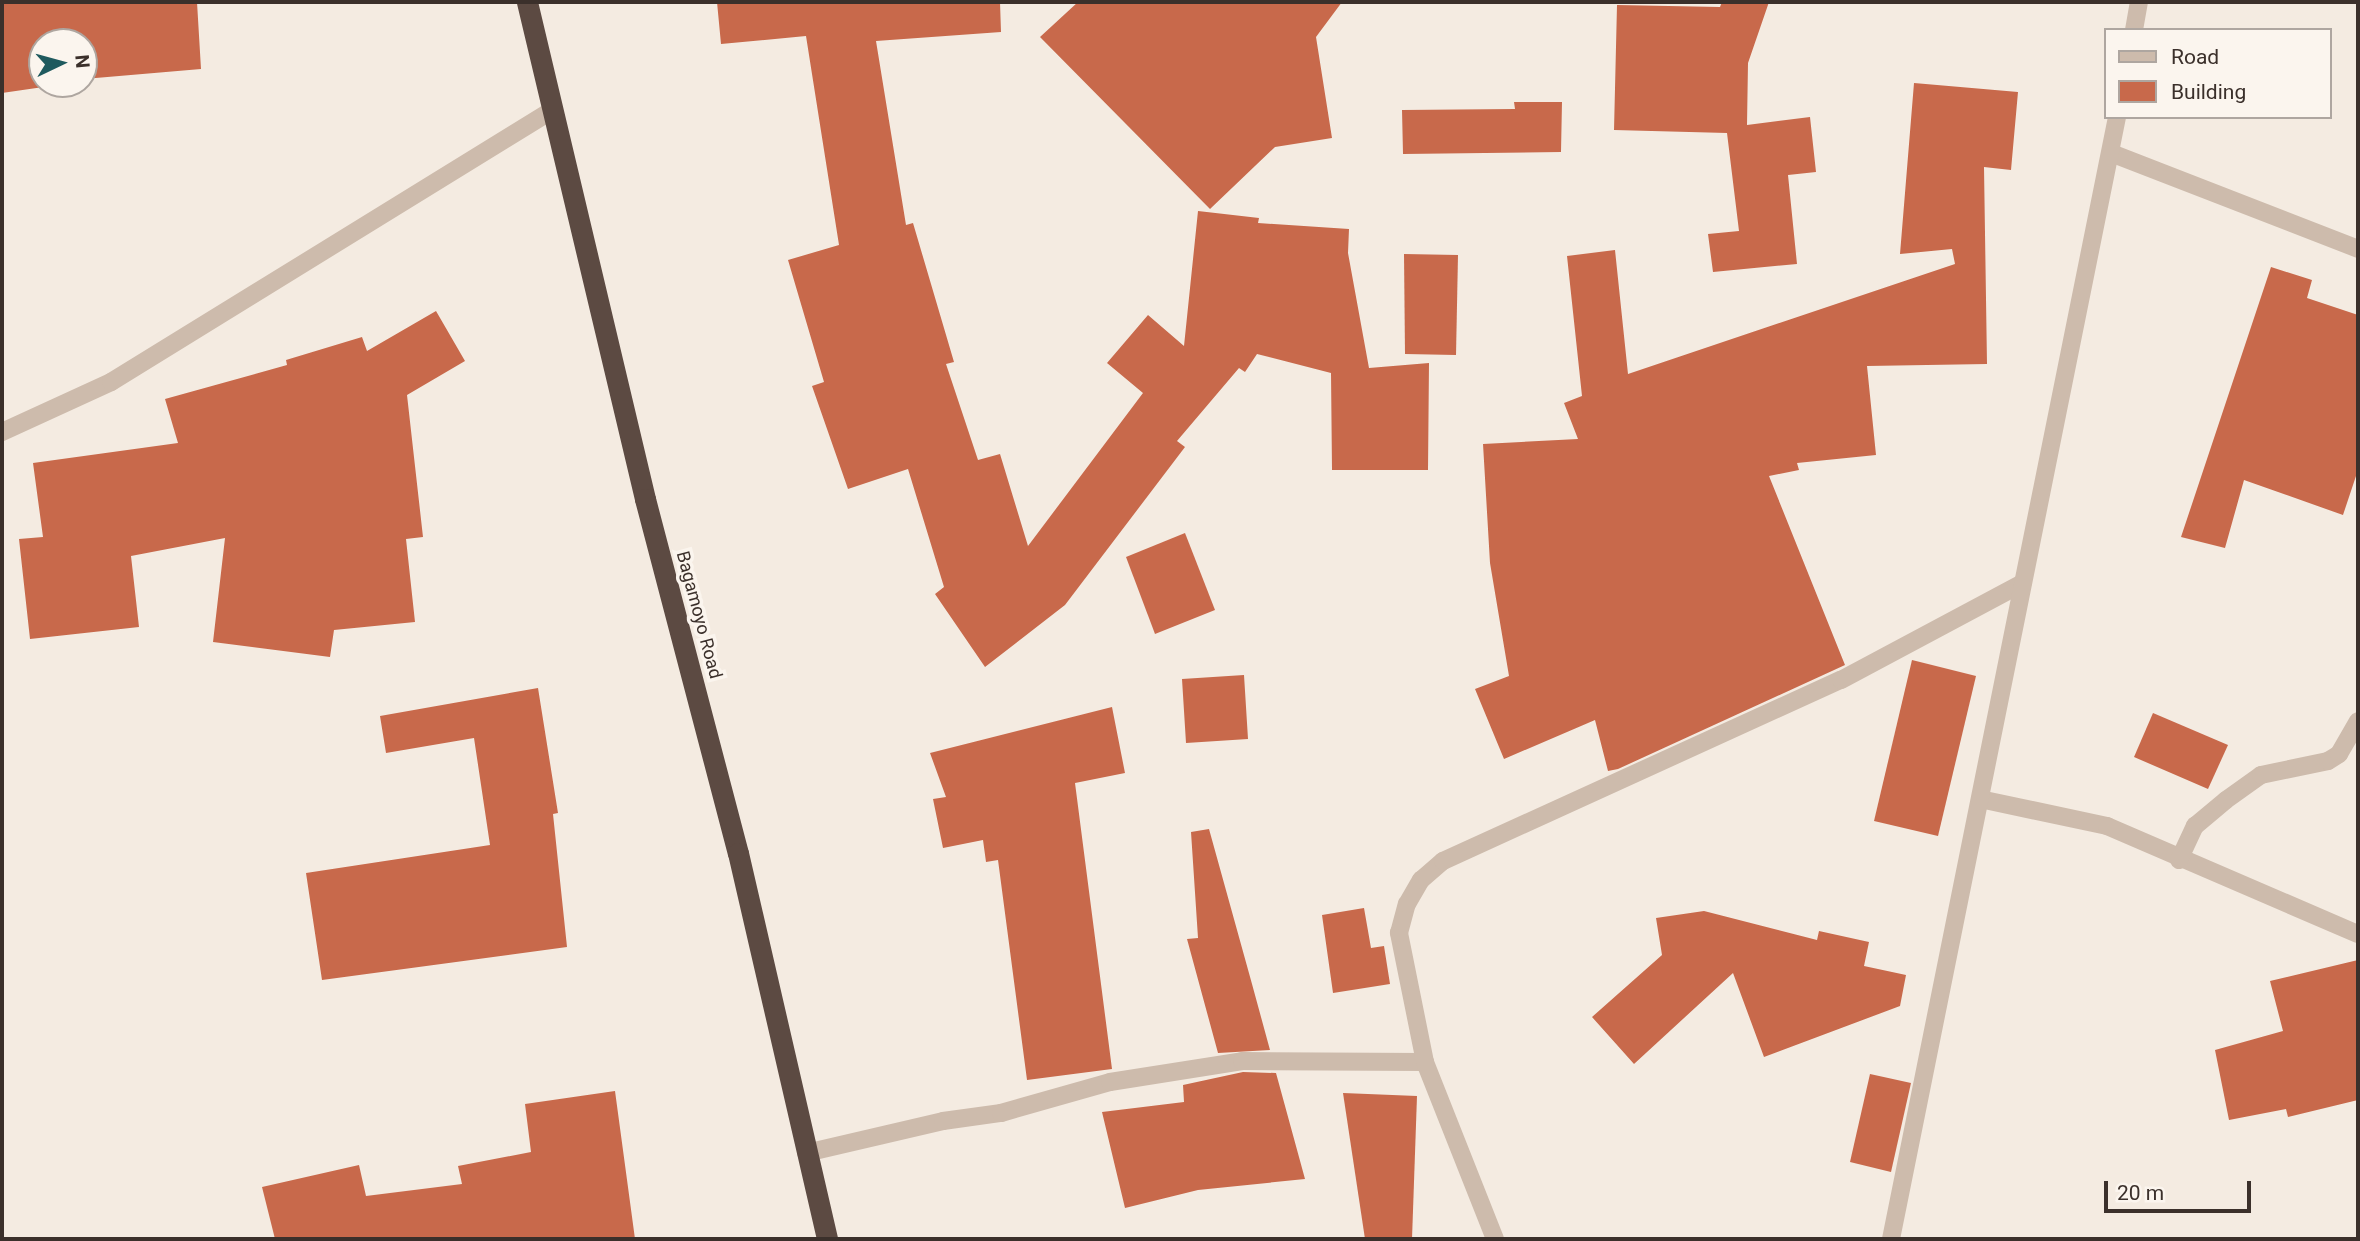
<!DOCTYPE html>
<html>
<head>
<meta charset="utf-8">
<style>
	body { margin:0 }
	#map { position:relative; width:2360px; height:1241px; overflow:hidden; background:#f4ebe1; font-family:Roboto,sans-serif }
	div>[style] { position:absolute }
	.building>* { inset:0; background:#c8694b }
	.minor>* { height:18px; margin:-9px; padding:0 9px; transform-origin:9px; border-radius:9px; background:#cdbbac }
	.highway>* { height:21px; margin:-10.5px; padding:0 10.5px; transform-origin:10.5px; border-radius:10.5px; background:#5c4a42 }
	span { translate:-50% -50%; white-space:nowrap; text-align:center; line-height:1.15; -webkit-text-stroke:7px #fbf5ee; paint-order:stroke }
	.street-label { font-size:18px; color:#3b302b }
	.frame { position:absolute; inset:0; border:4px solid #3b302b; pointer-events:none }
	.legend { position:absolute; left:2104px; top:28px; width:228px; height:91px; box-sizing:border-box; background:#fbf5ee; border:2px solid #aea6a0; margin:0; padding:9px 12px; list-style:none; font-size:21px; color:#3b302b }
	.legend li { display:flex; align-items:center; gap:14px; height:35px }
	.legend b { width:35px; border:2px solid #aea6a0 }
	.north { position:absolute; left:28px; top:28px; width:70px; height:70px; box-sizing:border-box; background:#fbf5ee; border:2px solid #aea6a0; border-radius:50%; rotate:85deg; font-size:19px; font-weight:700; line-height:28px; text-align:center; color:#3b302b }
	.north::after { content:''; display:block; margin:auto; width:24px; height:32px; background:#1f5a5e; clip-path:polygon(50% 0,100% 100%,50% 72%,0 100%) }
	.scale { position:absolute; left:2104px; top:1181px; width:147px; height:32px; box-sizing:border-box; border:4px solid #3b302b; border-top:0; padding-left:9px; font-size:21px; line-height:24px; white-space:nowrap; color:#3b302b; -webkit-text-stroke:5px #fbf5ee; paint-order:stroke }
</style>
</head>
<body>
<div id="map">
	<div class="building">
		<i style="clip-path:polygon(2px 2px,197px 2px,201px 69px,84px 79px,84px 42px,42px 42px,42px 84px,57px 85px,2px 93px)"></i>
		<i style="clip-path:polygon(717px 2px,1000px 2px,1001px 32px,876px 41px,906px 225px,913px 223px,954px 362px,946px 364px,978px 460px,1000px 454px,1028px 546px,1143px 393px,1107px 363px,1148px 315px,1184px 346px,1198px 211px,1259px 218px,1258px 223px,1349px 229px,1348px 253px,1369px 368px,1429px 363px,1428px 470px,1332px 470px,1331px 373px,1257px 354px,1245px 372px,1239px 368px,1177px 441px,1185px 447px,1065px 605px,985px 667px,935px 594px,944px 587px,908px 469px,848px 489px,812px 386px,824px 382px,788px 260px,839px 245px,806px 36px,721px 44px)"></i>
		<i style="clip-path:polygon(1078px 2px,1342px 2px,1316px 37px,1332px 138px,1275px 147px,1210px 209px,1040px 37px)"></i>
		<i style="clip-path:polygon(1722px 2px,1769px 2px,1748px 63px,1747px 125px,1810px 117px,1816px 172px,1788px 175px,1797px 264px,1713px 272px,1708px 234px,1739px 231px,1727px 133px,1614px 130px,1617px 5px,1720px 7px)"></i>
		<i style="clip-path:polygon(1914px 83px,2018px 92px,2011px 170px,1984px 167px,1987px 364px,1867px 366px,1876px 455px,1797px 463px,1799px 470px,1769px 476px,1845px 665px,1618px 769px,1608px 771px,1595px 720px,1504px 759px,1475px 689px,1509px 676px,1490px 563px,1483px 444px,1578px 439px,1564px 403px,1582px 396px,1567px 256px,1615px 250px,1628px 374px,1955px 264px,1952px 249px,1900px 254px)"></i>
		<i style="clip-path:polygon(1514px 102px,1562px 102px,1561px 152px,1403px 154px,1402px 110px,1515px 109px)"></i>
		<i style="clip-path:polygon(1404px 254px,1458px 255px,1456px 355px,1405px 354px)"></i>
		<i style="clip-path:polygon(2271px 267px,2312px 280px,2307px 298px,2358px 315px,2358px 470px,2343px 515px,2244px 480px,2225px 548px,2181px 537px)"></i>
		<i style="clip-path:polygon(436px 311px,465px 361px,407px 395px,423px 537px,406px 539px,415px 622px,334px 630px,330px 657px,213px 642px,225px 538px,131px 556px,139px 627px,30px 639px,19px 539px,43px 537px,33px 463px,178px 443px,165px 399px,287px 365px,286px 360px,362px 337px,367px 351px)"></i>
		<i style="clip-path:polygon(1185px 533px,1215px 610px,1155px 634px,1126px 557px)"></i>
		<i style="clip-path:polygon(1912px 660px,1976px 676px,1938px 836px,1874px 821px)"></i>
		<i style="clip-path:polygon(1244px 675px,1248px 739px,1186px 743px,1182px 679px)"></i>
		<i style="clip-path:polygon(538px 688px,558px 813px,553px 814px,567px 947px,322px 980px,306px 873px,490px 845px,474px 738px,386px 753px,380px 716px)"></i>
		<i style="clip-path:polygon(1112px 707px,1125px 773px,1075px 783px,1112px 1069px,1027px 1080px,998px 860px,986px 862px,983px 840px,943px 848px,933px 799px,946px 797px,930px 753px)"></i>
		<i style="clip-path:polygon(2153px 713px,2228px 745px,2208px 789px,2134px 757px)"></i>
		<i style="clip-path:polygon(1209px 829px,1252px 984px,1270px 1050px,1218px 1053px,1187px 939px,1198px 938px,1191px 832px)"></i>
		<i style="clip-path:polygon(1364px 908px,1371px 948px,1384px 946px,1390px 984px,1333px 993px,1322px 915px)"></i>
		<i style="clip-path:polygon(1704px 911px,1817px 940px,1819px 931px,1869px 942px,1864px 966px,1906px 975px,1900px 1006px,1764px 1057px,1733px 973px,1634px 1064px,1592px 1017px,1662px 955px,1656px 918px)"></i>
		<i style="clip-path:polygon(2358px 960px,2358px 1100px,2288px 1117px,2286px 1109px,2229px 1120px,2215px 1050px,2283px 1031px,2270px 981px)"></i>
		<i style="clip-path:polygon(1243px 1072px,1276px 1073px,1305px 1179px,1198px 1190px,1125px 1208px,1102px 1112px,1184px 1102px,1183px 1085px)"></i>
		<i style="clip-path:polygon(1870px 1074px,1911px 1083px,1891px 1172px,1850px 1162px)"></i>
		<i style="clip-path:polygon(615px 1091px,635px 1239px,275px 1239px,262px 1187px,359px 1165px,366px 1196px,462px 1184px,458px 1166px,531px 1152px,525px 1104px)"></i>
		<i style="clip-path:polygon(1343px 1093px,1417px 1096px,1412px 1239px,1365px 1239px)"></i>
	</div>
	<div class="minor">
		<i style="left:2134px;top:30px;width:28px;rotate:-80deg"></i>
		<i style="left:2111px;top:153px;width:265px;rotate:21.2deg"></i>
		<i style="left:2px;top:432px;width:120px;rotate:-24.6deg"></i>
		<i style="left:111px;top:382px;width:520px;rotate:-31.64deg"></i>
		<i style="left:1980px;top:799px;width:130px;rotate:12deg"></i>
		<i style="left:2107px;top:826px;width:273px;rotate:23.3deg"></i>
		<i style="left:2179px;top:860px;width:38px;rotate:-65deg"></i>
		<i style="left:2195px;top:826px;width:40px;rotate:-40deg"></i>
		<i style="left:2226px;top:800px;width:43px;rotate:-35.5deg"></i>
		<i style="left:2261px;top:775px;width:68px;rotate:-11.8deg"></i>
		<i style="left:2328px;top:761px;width:13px;rotate:-32deg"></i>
		<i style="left:2339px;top:754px;width:38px;rotate:-60deg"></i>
		<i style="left:806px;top:1153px;width:141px;rotate:-13.1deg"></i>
		<i style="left:943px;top:1121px;width:59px;rotate:-7.9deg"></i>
		<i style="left:1001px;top:1113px;width:113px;rotate:-15.9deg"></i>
		<i style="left:1110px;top:1082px;width:134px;rotate:-9deg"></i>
		<i style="left:1242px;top:1061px;width:183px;rotate:0.3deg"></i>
		<i style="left:1495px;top:1239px;width:190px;rotate:-111.6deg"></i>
		<i style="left:1425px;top:1062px;width:132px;rotate:-101.4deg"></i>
		<i style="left:1399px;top:933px;width:30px;rotate:-75deg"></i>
		<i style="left:1407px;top:904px;width:28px;rotate:-60deg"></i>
		<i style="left:1421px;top:880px;width:29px;rotate:-41deg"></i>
		<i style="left:1443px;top:861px;width:437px;rotate:-24.5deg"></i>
		<i style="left:1841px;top:680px;width:206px;rotate:-28.1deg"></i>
		<i style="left:1891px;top:1239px;width:1145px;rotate:-78.61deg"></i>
	</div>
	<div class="highway">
		<i style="left:527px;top:2px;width:511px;rotate:76.64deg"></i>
		<i style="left:645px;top:499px;width:366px;rotate:75.3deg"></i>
		<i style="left:738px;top:853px;width:396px;rotate:77deg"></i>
	</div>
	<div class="street-label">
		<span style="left:699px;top:615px;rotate:75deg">Bagamoyo Road</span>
	</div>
	<div class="frame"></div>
	<ul class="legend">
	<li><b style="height:9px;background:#cdbbac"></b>Road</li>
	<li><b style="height:19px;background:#c8694b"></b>Building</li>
	</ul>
	<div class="north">N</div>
	<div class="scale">20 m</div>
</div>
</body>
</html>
